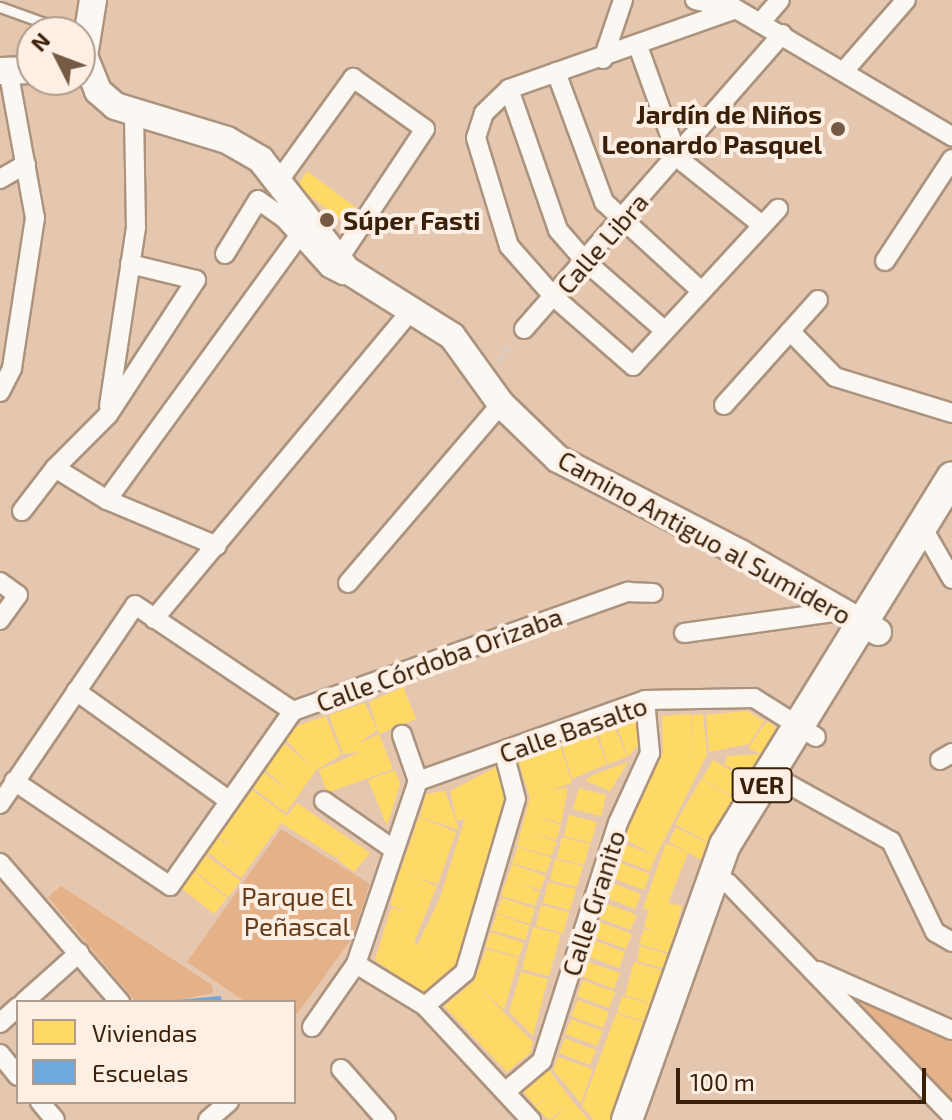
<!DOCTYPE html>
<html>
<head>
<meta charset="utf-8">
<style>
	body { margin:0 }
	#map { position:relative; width:952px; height:1120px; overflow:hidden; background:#e5c7b0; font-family:"Exo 2",sans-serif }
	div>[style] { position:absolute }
	.green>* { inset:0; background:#e4b188 }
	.homes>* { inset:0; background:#ffd966 }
	.schools>* { inset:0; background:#6fa8dc }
	.path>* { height:3px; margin-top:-1.5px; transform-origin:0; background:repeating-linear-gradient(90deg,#d7cec6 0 8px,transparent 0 12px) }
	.roads { filter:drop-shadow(2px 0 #ac937e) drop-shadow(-2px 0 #ac937e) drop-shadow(0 2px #ac937e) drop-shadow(0 -2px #ac937e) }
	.lane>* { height:9px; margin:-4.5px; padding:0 4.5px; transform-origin:4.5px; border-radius:4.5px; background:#fbf7f3 }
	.street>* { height:18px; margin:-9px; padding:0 9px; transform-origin:9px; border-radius:9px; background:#fbf7f3 }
	.secondary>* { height:26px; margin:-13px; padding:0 13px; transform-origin:13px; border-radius:13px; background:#fbf7f3 }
	.primary>* { height:30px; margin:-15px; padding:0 15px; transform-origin:15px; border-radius:15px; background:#fbf7f3 }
	.dots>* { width:22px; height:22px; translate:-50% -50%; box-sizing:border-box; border:4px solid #fdefe4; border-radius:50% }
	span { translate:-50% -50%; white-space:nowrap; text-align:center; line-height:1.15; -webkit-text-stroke:8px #fdefe4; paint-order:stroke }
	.shield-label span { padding:2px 6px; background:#fdefe4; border:2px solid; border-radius:6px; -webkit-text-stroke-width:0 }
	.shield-label { font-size:24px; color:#3a2009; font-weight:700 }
	.poi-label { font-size:26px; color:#3a2009; font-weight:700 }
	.right { translate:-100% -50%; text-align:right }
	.left { translate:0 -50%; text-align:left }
	.street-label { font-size:26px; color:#3a2009 }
	.park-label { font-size:26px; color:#663e1c }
	.legend { position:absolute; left:16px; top:1000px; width:280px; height:104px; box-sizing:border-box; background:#fdefe4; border:2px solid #af9c8c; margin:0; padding:10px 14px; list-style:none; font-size:24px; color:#3a2009 }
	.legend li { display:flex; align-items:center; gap:16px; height:40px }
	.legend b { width:40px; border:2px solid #af9c8c }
	.north { position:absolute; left:16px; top:16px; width:80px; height:80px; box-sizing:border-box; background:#fdefe4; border:2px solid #af9c8c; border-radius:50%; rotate:312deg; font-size:22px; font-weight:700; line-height:32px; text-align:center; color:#3a2009 }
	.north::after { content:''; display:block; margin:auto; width:28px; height:36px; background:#765a43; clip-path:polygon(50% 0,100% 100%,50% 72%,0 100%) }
	.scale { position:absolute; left:676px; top:1068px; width:250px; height:36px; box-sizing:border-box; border:4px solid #3a2009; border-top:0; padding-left:10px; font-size:24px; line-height:28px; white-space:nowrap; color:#3a2009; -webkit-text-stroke:6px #fdefe4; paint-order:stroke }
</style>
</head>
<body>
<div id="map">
	<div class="green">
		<i style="clip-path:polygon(281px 829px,370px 884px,352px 938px,294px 1018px,294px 1002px,246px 1002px,187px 962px)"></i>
		<i style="clip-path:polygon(61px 886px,212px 985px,213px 993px,170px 1002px,136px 1002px,48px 897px)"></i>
		<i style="clip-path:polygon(858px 990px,945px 1030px,952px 1042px,952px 1107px,851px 1001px)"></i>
	</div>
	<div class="homes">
		<i style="clip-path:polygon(307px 171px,363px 213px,351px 228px,297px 186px)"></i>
		<i style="clip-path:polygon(403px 687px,416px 719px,379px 734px,369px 702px)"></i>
		<i style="clip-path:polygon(365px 703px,377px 730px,359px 743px,379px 734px,393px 769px,327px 793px,319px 770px,360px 752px,343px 754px,329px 715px)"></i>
		<i style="clip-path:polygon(747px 711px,764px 721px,749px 744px,709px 752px,706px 715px)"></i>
		<i style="clip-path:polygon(691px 714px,692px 754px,692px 715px,703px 714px,707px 755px,656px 856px,622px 838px,663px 753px,662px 716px)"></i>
		<i style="clip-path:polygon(326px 716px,341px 755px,316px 770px,286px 813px,252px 787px,263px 772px,289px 791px,264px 769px,284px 743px,311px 766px,283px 737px,288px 729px)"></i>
		<i style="clip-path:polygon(635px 717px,640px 743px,628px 757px,616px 724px)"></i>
		<i style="clip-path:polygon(767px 721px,778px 729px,746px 776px,724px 764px,728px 756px,761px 754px,748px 748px)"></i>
		<i style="clip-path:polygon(614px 725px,627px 757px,608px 764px,597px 730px)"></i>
		<i style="clip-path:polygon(595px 732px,607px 764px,572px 779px,562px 745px)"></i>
		<i style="clip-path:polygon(560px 745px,572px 783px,551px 790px,568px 788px,561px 823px,538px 817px,561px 825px,556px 840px,530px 832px,557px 842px,551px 856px,517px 846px,530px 798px,518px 760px)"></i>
		<i style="clip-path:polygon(713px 760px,746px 779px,736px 798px,702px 779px)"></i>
		<i style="clip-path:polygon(628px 762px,610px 791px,585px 780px,595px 774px)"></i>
		<i style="clip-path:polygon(498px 766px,509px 798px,455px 968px,422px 993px,375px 960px,391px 908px,407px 911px,391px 906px,394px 889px,419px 817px,456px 832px,438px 884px,414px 877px,437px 886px,414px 942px,397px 930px,432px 954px,418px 944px,440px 898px,465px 818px,457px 821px,450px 791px)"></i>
		<i style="clip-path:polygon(395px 770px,400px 784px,387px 826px,368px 780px)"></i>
		<i style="clip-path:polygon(701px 779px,734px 798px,711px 844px,675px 824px)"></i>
		<i style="clip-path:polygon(579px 788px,606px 795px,601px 816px,573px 809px)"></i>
		<i style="clip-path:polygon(252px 790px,287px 816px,297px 803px,370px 853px,354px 872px,337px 859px,346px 847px,336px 858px,281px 823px,241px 878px,207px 852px,218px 838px,236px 849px,219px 837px)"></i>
		<i style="clip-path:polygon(445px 791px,456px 821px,459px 830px,420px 817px,426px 794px)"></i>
		<i style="clip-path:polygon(569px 815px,597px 822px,591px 843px,564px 836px)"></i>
		<i style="clip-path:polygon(676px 827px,709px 844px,701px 860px,669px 842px)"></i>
		<i style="clip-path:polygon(562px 837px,590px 844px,584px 865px,557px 858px)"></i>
		<i style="clip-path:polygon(666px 843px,688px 853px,668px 903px,682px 906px,670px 953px,639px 944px,644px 929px,655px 931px,644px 927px,649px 910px,643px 908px)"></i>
		<i style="clip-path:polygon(625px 844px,656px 856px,650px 871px,619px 859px)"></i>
		<i style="clip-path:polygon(518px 847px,552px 858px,546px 873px,512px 863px)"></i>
		<i style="clip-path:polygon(206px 855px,241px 881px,228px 897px,195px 871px)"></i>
		<i style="clip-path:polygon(555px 859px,583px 866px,577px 887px,550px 880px)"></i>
		<i style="clip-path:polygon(618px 862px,650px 874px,644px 890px,612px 878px)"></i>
		<i style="clip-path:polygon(512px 864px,546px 876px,540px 890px,518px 883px,540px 892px,535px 906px,501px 896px)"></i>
		<i style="clip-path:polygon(193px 871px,227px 898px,214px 914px,180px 887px)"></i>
		<i style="clip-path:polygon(548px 882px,576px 889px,570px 910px,543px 903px)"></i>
		<i style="clip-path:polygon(610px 882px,641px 894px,635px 909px,604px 897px)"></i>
		<i style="clip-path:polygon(502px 898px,535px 909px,530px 924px,496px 913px)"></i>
		<i style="clip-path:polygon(605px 903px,637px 915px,630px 930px,599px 918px)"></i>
		<i style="clip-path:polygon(541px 905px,569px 912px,563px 933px,536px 926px)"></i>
		<i style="clip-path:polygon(497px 914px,530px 926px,525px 940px,491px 930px)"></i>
		<i style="clip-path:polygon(600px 922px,632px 934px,626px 949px,594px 937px)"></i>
		<i style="clip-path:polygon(533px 927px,561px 934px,549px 976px,522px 969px)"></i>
		<i style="clip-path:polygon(491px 932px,524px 943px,519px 957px,485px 947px)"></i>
		<i style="clip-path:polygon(593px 940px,625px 952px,619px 968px,587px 956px)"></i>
		<i style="clip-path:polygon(640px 946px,671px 955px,666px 969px,637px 961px)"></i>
		<i style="clip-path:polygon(486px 949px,519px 958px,504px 1010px,477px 985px,533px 1042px,530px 1053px,507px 1072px,444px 1006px,474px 981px)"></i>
		<i style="clip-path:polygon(588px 962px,620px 973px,614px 989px,583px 977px)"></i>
		<i style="clip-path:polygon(634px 962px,665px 971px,655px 1005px,625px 995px)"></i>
		<i style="clip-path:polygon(521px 972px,548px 979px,533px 1036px,509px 1012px)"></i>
		<i style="clip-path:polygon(583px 980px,615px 992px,609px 1008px,577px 996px)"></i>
		<i style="clip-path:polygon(622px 996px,653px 1005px,648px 1022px,617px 1013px)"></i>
		<i style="clip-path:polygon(578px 1000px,609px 1012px,603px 1028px,571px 1016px)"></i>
		<i style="clip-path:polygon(616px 1014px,647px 1023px,612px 1120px,594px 1120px,582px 1106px)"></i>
		<i style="clip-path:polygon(571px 1019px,603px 1031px,597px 1046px,565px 1034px)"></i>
		<i style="clip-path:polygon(565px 1038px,596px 1050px,590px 1065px,559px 1053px)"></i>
		<i style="clip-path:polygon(558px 1057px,593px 1069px,581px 1103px,553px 1070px)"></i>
		<i style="clip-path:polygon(549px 1070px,573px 1102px,589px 1120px,552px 1120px,569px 1105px,549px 1120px,535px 1107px,553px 1093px,535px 1106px,523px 1091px)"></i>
	</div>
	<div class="schools">
		<i style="clip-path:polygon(221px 996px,222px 1002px,177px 1002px,177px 1000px)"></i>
	</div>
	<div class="path">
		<i style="left:496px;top:361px;width:24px;rotate:-48deg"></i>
	</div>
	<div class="roads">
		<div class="lane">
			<i style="left:0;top:7px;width:73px;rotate:19.9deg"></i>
		</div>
		<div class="street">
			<i style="left:695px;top:0;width:42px;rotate:12.4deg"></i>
			<i style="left:736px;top:9px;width:251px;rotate:30.5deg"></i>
			<i style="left:736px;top:9px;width:241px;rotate:160.6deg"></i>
			<i style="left:509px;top:89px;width:35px;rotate:136deg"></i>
			<i style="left:484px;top:113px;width:26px;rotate:108deg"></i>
			<i style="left:476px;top:138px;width:113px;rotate:73deg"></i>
			<i style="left:509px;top:246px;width:68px;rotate:48.6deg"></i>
			<i style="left:554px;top:297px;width:105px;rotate:41.1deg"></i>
			<i style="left:633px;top:366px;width:214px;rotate:-47.3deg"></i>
			<i style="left:760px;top:23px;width:30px;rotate:-49deg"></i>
			<i style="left:638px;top:46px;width:119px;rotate:70.3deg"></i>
			<i style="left:678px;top:158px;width:107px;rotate:38.6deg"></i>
			<i style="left:603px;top:59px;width:62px;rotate:-71.3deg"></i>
			<i style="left:844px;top:71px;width:94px;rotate:-48.9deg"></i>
			<i style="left:556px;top:72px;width:139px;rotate:69.7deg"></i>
			<i style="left:604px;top:202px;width:132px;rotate:42.5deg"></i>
			<i style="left:509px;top:89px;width:149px;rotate:70.8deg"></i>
			<i style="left:558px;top:230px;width:41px;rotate:48.9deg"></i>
			<i style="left:585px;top:261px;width:106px;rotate:41.2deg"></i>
			<i style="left:0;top:179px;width:30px;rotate:-30deg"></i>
			<i style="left:280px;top:179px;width:125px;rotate:-54.1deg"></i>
			<i style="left:353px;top:78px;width:88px;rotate:35.3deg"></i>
			<i style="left:425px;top:129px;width:157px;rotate:123.6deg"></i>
			<i style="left:225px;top:254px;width:63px;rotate:-58.6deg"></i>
			<i style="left:258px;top:200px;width:32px;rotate:35deg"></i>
			<i style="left:284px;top:218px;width:67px;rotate:48deg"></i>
			<i style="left:329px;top:268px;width:16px;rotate:27deg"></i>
			<i style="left:885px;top:261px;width:122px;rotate:-56.7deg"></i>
			<i style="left:524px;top:329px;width:392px;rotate:-48.8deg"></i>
			<i style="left:790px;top:331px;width:64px;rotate:45.6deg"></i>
			<i style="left:835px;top:377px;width:122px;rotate:17.1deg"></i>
			<i style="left:0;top:392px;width:27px;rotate:-63deg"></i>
			<i style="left:12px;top:368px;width:152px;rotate:-81.3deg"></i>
			<i style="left:35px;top:218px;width:151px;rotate:-100.3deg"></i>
			<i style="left:724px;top:405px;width:141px;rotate:-48.2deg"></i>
			<i style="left:109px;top:406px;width:180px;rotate:-81.4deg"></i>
			<i style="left:136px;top:228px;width:113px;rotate:-91deg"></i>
			<i style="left:55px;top:468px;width:61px;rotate:31.6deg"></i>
			<i style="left:107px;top:500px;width:119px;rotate:22.7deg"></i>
			<i style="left:107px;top:500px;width:326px;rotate:-54deg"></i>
			<i style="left:22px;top:511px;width:54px;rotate:-52.5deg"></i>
			<i style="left:55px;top:468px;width:75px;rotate:-45deg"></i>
			<i style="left:108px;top:415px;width:161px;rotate:-56.9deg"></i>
			<i style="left:196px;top:280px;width:68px;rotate:-166.4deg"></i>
			<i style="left:921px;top:525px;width:62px;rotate:60.1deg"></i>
			<i style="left:0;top:582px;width:22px;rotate:36deg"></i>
			<i style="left:18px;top:595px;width:31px;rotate:126deg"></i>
			<i style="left:348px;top:583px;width:235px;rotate:-49.5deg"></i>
			<i style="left:154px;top:619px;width:398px;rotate:-50.2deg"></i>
			<i style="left:684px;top:633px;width:158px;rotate:-8deg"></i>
			<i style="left:76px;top:691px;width:187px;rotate:35.6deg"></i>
			<i style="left:940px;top:760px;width:14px;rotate:-30deg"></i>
			<i style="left:14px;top:781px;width:188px;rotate:33.9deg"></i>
			<i style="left:170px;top:886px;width:214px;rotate:-54.9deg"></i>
			<i style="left:293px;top:711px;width:356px;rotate:-19.6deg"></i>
			<i style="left:628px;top:592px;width:25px;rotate:2deg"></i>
			<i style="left:418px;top:781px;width:241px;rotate:-19.6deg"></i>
			<i style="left:645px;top:700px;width:109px;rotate:-1.1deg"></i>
			<i style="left:754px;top:698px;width:73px;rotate:32.2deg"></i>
			<i style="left:788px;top:784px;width:118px;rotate:29deg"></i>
			<i style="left:891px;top:841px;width:101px;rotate:64.2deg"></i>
			<i style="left:935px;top:932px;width:20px;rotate:30deg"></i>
			<i style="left:324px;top:801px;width:84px;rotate:34.8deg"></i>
			<i style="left:0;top:804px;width:240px;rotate:-55.8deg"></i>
			<i style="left:135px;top:605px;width:190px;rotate:33.9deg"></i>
			<i style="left:0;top:863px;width:184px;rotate:49.2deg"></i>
			<i style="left:712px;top:875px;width:18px;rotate:27deg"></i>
			<i style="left:728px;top:883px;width:323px;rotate:46.1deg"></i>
			<i style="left:356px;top:964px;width:81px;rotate:31.3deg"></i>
			<i style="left:425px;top:1006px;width:156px;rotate:47.1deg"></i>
			<i style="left:818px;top:971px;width:146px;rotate:23.8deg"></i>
			<i style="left:24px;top:1002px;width:74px;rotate:-41.7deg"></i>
			<i style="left:425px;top:1006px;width:52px;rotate:-40.4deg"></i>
			<i style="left:465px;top:972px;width:180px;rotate:-73.6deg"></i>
			<i style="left:516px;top:799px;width:48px;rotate:-104.6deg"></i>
			<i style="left:0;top:1023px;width:24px;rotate:-42deg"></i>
			<i style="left:312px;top:1027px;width:77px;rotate:-55.1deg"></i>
			<i style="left:356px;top:964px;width:193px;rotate:-71.3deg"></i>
			<i style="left:418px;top:781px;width:49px;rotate:-109.2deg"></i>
			<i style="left:0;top:1054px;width:28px;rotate:51deg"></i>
			<i style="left:341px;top:1069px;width:68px;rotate:48.6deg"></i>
			<i style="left:505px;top:1092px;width:48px;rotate:-40deg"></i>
			<i style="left:542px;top:1061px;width:250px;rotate:-72.3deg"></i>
			<i style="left:618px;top:823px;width:77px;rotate:-65.4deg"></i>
			<i style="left:650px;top:753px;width:53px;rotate:-95.4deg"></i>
			<i style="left:40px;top:1102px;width:23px;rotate:50deg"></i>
			<i style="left:208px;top:1120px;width:28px;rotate:-41deg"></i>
		</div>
		<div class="secondary">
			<i style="left:93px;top:0;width:57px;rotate:99.1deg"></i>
			<i style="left:84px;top:56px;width:38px;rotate:68deg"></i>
			<i style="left:98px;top:91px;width:23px;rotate:41deg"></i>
			<i style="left:115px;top:106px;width:117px;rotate:16.9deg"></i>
			<i style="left:227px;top:140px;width:39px;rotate:30deg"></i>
			<i style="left:261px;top:160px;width:140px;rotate:52deg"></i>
			<i style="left:347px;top:270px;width:124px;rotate:32.2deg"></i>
			<i style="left:452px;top:336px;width:84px;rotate:54.2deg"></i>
			<i style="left:501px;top:404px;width:79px;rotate:44deg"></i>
			<i style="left:558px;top:459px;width:205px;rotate:27.3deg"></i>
			<i style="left:740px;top:553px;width:159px;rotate:29.8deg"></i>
			<i style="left:0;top:71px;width:32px;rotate:-2deg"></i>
		</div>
		<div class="primary">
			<i style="left:627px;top:1120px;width:292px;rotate:-70.4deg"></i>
			<i style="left:725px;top:845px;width:432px;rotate:-58.3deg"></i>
		</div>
	</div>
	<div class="dots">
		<i style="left:838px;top:129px;background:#765a43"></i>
		<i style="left:327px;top:220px;background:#765a43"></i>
	</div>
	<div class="shield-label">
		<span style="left:762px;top:785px">VER</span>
	</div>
	<div class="poi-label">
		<span class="right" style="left:822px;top:129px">Jardín de Niños<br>Leonardo Pasquel</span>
		<span class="left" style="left:343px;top:220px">Súper Fasti</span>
	</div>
	<div class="street-label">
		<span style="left:602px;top:243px;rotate:-49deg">Calle Libra</span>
		<span style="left:705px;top:537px;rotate:29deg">Camino Antiguo al Sumidero</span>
		<span style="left:439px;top:659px;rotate:-20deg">Calle Córdoba Orizaba</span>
		<span style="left:573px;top:729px;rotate:-19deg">Calle Basalto</span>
		<span style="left:593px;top:903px;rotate:-72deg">Calle Granito</span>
	</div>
	<div class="park-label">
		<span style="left:297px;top:911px">Parque El<br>Peñascal</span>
	</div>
	<ul class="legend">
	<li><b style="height:22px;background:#ffd966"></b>Viviendas</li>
	<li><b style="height:22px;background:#6fa8dc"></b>Escuelas</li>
	</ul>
	<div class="north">N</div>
	<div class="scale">100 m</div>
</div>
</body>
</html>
